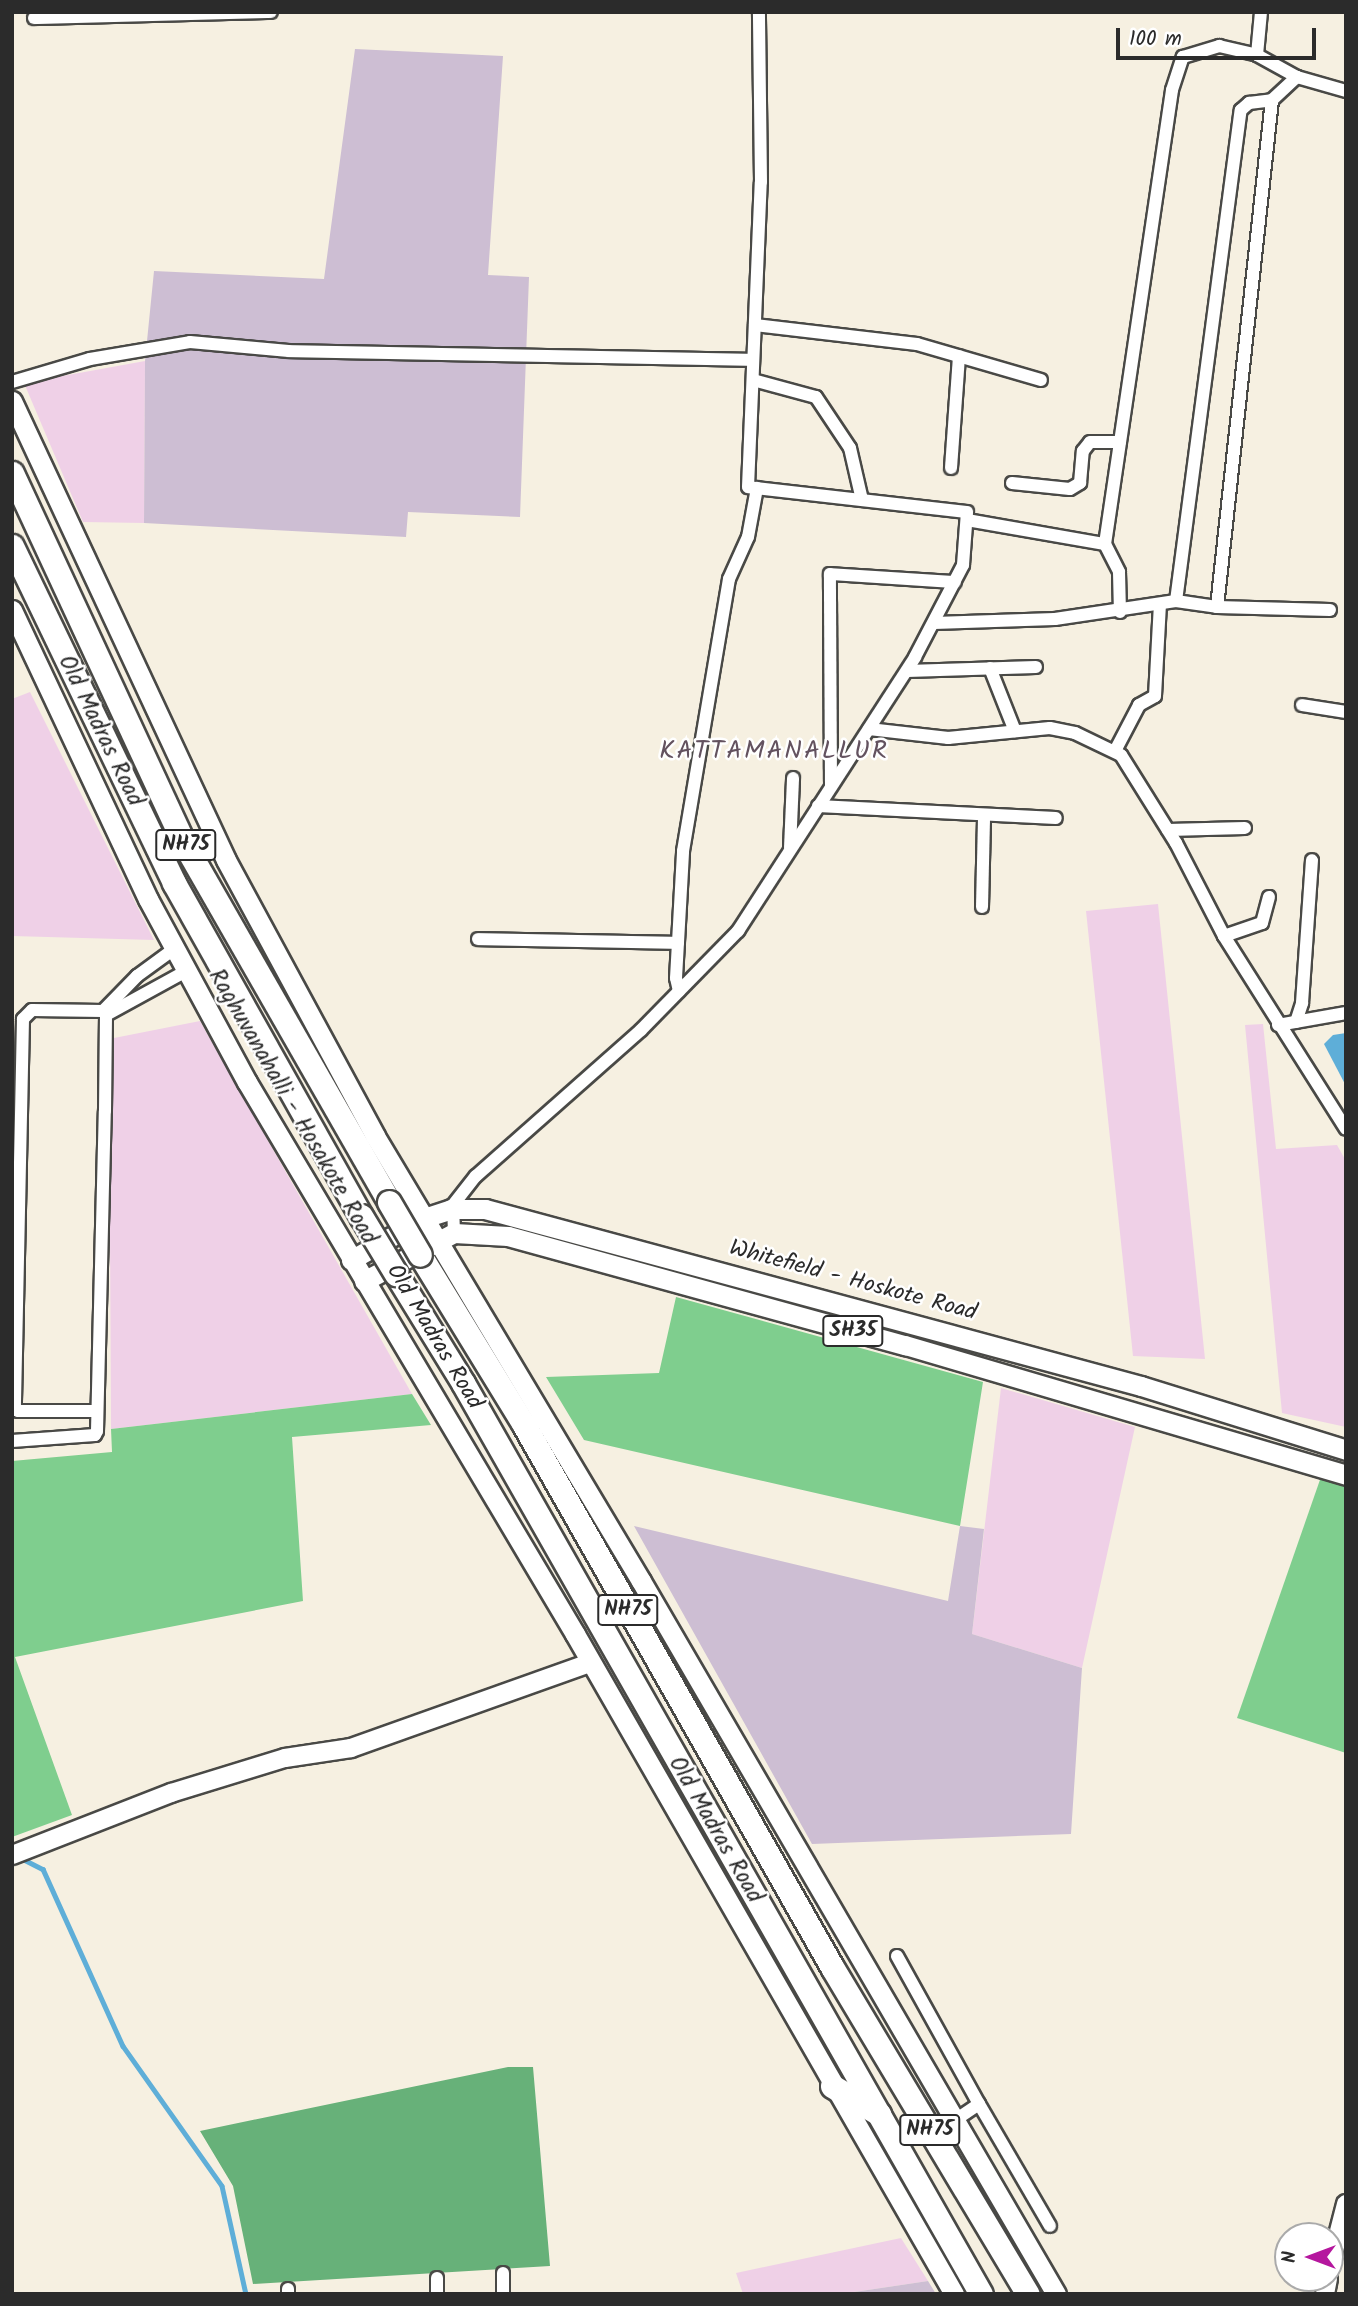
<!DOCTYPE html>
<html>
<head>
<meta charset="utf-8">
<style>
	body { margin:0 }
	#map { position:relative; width:1358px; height:2306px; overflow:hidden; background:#f6f0e1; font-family:Kalam,sans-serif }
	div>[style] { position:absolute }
	.built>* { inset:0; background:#efd0e7 }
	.industrial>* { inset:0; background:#cdbed3 }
	.green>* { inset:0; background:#7fce8e }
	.forest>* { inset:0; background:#67b179 }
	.water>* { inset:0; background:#5eaed8 }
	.stream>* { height:4.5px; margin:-2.25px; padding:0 2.25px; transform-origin:2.25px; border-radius:2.25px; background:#5eaed8 }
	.roads { filter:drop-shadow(2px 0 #494946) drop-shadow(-2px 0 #494946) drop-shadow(0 2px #494946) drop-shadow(0 -2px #494946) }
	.street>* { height:12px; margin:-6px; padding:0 6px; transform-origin:6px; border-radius:6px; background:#fff }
	.secondary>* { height:18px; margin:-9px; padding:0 9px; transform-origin:9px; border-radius:9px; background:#fff }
	.primary>* { height:19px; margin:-9.5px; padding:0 9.5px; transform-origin:9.5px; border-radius:9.5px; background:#fff }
	.highway>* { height:23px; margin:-11.5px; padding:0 11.5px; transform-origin:11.5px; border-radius:11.5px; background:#fff }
	.bridges { filter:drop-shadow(2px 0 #494946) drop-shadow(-2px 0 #494946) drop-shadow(0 2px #494946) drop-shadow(0 -2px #494946) }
	.highway-bridge>* { height:23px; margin:-11.5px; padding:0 11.5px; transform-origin:11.5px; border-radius:11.5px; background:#fff }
	span { translate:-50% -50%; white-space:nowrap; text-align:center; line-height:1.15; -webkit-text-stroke:5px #fff; paint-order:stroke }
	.shield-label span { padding:2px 5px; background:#fff; border:2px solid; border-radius:5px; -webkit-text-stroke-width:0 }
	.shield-label { font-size:21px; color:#2b2b2b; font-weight:700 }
	.street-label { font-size:23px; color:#2b2b2b }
	.quarter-label { font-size:26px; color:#63525f; letter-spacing:2px }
	.frame { position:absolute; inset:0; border:14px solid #2b2b2b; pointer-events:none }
	.north { position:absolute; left:1274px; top:2222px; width:70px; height:70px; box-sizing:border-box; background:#fff; border:2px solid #aaa; border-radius:50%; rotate:270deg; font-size:19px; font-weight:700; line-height:28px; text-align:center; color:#2b2b2b }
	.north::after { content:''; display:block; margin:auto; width:24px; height:32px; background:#b5179e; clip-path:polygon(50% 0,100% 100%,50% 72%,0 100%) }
	.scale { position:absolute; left:1116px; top:28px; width:200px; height:32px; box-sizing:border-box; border:4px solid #2b2b2b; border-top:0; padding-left:9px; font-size:21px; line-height:24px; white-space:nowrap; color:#2b2b2b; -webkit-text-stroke:5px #fff; paint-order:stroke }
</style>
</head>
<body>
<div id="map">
	<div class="built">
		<i style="clip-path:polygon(145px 361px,144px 523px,83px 522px,24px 383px)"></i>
		<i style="clip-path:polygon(30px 692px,154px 940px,12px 936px,12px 699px)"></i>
		<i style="clip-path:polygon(1158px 904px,1205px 1359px,1133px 1356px,1086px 911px)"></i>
		<i style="clip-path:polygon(200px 1021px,412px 1394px,111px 1429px,109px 1039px)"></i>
		<i style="clip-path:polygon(1263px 1024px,1276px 1149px,1337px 1145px,1346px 1161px,1346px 1427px,1282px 1413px,1245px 1025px)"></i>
		<i style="clip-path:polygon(1001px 1388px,1135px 1427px,1082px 1668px,972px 1634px)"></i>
		<i style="clip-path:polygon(901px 2238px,928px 2281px,841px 2294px,743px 2294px,736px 2273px)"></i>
	</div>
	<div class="industrial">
		<i style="clip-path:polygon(355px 49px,503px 56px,488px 275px,529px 277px,520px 517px,408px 512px,406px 537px,144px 523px,145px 361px,154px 271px,324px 279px)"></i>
		<i style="clip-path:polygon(634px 1526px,948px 1601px,960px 1526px,984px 1529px,972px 1634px,1082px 1668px,1071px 1834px,812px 1844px)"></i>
		<i style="clip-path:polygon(928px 2281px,936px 2294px,841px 2294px)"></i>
	</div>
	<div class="green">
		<i style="clip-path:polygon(676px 1297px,983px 1382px,960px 1526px,584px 1440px,546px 1377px,659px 1373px)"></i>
		<i style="clip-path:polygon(412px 1394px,431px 1425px,292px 1437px,303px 1601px,15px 1657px,72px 1815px,12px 1837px,12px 1461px,112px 1452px,111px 1429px)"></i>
		<i style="clip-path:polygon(1322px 1474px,1346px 1479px,1346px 1753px,1237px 1718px)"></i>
	</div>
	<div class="forest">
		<i style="clip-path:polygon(508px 2067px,533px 2067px,550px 2266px,253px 2284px,233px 2186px,200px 2131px)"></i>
	</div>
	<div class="water">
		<i style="clip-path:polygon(1346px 1033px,1346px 1086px,1324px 1044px,1333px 1035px)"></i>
	</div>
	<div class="stream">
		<i style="left:19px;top:1857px;width:27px;rotate:27deg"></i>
		<i style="left:43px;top:1869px;width:194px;rotate:65.7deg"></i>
		<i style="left:123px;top:2046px;width:171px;rotate:54.7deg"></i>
		<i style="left:222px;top:2186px;width:111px;rotate:77.5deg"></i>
	</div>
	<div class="roads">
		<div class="street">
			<i style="left:34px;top:18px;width:237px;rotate:-1.5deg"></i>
			<i style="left:1257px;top:55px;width:46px;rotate:28.8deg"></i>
			<i style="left:1297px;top:77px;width:51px;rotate:15.9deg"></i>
			<i style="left:755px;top:325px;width:163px;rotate:6.7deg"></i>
			<i style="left:917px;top:344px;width:129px;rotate:16.2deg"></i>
			<i style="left:753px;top:380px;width:65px;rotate:15.1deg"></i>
			<i style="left:816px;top:397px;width:61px;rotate:56.3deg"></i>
			<i style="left:850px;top:448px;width:53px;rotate:77deg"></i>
			<i style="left:12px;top:382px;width:81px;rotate:-16.4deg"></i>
			<i style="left:90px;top:359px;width:101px;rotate:-9.6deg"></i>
			<i style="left:190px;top:342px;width:99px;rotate:5.2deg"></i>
			<i style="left:289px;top:351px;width:464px;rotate:1.1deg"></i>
			<i style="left:951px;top:468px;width:112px;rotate:-85.9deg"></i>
			<i style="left:1012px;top:483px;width:58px;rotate:5.9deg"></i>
			<i style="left:1070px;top:489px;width:12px;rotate:-31deg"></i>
			<i style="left:1080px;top:483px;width:32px;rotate:-85deg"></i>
			<i style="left:1083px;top:451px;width:11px;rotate:-52deg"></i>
			<i style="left:1090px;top:442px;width:30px"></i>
			<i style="left:967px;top:520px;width:140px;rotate:9.9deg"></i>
			<i style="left:1105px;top:544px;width:459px;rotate:-81.6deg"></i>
			<i style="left:1172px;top:90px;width:35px;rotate:-72deg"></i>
			<i style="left:1183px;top:57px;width:38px;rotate:-17deg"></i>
			<i style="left:1219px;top:46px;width:39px;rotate:13deg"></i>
			<i style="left:1257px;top:55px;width:43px;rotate:-84.7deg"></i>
			<i style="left:1105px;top:544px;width:31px;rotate:63deg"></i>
			<i style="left:1119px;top:572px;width:40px;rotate:88.6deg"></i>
			<i style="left:1176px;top:601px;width:495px;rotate:-82.5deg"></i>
			<i style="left:1241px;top:110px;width:11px;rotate:-41deg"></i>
			<i style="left:1249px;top:103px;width:23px;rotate:-7deg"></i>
			<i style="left:1272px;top:100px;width:34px;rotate:-43deg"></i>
			<i style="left:1217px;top:607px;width:510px;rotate:-83.81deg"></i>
			<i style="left:934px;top:623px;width:121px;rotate:-1.9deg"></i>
			<i style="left:1055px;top:619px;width:122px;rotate:-8.5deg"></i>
			<i style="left:1176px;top:601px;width:41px;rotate:8.3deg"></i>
			<i style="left:1217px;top:607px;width:113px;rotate:1.5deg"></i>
			<i style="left:990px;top:668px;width:68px;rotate:68.4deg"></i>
			<i style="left:907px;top:671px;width:129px;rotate:-1.8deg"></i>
			<i style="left:1302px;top:705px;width:45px;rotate:9deg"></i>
			<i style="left:869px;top:729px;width:80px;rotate:6.5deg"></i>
			<i style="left:948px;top:738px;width:102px;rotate:-5.6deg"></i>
			<i style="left:1050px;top:728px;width:25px;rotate:11deg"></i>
			<i style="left:1075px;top:733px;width:51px;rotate:25.6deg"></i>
			<i style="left:1121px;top:755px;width:104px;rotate:58deg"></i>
			<i style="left:1176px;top:843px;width:105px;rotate:62.7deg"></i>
			<i style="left:1224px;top:936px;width:228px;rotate:57.7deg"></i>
			<i style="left:1115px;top:751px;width:52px;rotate:-62.4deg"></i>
			<i style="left:1139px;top:705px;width:18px;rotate:-29deg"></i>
			<i style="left:1155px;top:696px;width:92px;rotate:-86.9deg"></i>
			<i style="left:831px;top:786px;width:212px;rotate:-90.3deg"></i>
			<i style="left:830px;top:574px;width:125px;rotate:3.7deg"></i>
			<i style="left:818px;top:806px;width:238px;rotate:2.9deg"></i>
			<i style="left:1168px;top:830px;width:77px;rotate:-1.5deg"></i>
			<i style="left:790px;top:848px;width:70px;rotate:-87.5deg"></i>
			<i style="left:982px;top:907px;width:90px;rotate:-88.7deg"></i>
			<i style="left:1224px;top:936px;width:40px;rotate:-18.9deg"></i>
			<i style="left:1262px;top:923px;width:27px;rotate:-75deg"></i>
			<i style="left:478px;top:939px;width:200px;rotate:1.1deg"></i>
			<i style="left:679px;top:991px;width:13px;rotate:-103deg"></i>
			<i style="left:676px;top:978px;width:127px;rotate:-86.8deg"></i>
			<i style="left:683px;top:851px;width:276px;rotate:-80.4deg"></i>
			<i style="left:729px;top:579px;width:46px;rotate:-65.7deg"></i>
			<i style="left:748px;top:537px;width:50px;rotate:-79.6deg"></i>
			<i style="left:103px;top:1011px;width:49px;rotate:-45.8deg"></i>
			<i style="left:137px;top:976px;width:46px;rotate:-36.1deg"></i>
			<i style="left:106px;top:1015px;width:91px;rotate:-28.8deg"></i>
			<i style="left:1296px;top:1022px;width:20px;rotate:-72deg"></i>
			<i style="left:1302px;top:1003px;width:143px;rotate:-86deg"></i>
			<i style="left:1278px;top:1025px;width:69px;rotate:-10deg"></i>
			<i style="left:454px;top:1233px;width:28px;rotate:-92deg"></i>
			<i style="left:453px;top:1205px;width:37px;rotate:-52deg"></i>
			<i style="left:476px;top:1176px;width:220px;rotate:-41.5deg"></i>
			<i style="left:641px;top:1030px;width:139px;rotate:-45.6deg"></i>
			<i style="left:738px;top:931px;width:326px;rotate:-57.1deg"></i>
			<i style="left:915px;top:657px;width:104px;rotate:-62.4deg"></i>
			<i style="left:963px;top:565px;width:53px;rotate:-85.7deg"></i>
			<i style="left:967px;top:512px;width:220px;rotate:-173.5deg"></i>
			<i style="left:748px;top:487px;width:305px;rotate:-87.6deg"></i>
			<i style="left:761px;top:182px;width:170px;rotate:-90.7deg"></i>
			<i style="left:12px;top:1441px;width:83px;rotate:-4.1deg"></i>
			<i style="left:95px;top:1435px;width:4px;rotate:-63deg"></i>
			<i style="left:97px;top:1431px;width:320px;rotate:-88.6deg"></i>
			<i style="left:105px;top:1111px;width:96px;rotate:-89.4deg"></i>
			<i style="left:106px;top:1015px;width:5px;rotate:-127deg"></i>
			<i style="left:103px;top:1011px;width:71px;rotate:-179.2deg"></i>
			<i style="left:32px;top:1010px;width:13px;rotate:135deg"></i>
			<i style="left:23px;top:1019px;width:388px;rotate:91.2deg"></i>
			<i style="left:15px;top:1407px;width:5px;rotate:53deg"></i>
			<i style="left:18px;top:1411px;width:79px"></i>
			<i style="left:897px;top:1956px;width:169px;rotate:61deg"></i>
			<i style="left:979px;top:2104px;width:29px;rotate:146deg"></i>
			<i style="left:979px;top:2104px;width:141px;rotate:59.8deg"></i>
			<i style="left:503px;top:2273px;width:21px;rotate:90deg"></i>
			<i style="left:437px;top:2278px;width:16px;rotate:90deg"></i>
			<i style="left:288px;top:2289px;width:5px;rotate:90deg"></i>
		</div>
		<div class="secondary">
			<i style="left:12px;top:1855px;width:171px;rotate:-21.3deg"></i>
			<i style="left:171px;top:1793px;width:119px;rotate:-17.1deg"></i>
			<i style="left:285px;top:1758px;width:67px;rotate:-8.6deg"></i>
			<i style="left:351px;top:1748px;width:254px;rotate:-19.6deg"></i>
			<i style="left:1330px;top:2266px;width:64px;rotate:-75.5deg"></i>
			<i style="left:1325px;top:2294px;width:16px;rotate:-79deg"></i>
		</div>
		<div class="primary">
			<i style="left:12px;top:401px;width:506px;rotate:65deg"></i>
			<i style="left:226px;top:860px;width:314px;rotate:61.6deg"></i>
			<i style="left:375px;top:1136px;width:518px;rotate:59.13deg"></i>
			<i style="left:641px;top:1581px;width:825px;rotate:59.8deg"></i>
			<i style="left:12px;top:610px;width:319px;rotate:64.8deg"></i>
			<i style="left:148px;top:899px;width:208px;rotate:61.6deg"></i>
			<i style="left:247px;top:1082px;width:642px;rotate:59.28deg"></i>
			<i style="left:575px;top:1634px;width:761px;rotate:60.13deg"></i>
			<i style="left:351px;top:1260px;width:84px;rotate:-29.9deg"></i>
			<i style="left:424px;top:1218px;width:28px;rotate:-18deg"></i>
			<i style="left:451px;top:1209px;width:34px"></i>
			<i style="left:485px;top:1209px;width:679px;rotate:15.1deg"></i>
			<i style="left:1141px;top:1386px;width:215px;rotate:17.3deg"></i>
			<i style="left:364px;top:1281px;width:102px;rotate:-28.1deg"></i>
			<i style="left:454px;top:1233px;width:54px;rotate:3.2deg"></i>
			<i style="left:508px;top:1236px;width:412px;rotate:15.4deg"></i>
			<i style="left:905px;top:1345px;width:460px;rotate:16.4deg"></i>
		</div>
		<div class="highway">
			<i style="left:12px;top:473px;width:404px;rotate:65.1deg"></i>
			<i style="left:182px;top:840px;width:417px;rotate:60.2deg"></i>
			<i style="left:12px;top:546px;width:374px;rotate:64.3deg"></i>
			<i style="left:174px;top:883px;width:382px;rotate:60.7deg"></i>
			<i style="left:420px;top:1255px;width:199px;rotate:58.5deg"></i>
			<i style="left:524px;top:1425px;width:623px;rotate:60.39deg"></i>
			<i style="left:832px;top:1967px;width:381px;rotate:59.1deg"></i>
			<i style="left:396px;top:1274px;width:128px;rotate:58.4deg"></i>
			<i style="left:463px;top:1383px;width:1048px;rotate:60.38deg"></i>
			<i style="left:832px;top:2086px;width:55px;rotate:30.8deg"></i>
		</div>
	</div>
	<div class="bridges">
		<div class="highway-bridge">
			<i style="left:389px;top:1202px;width:61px;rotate:59.7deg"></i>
			<i style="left:361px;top:1216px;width:68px;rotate:58.9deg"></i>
		</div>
	</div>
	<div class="shield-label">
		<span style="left:186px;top:845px">NH75</span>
		<span style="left:853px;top:1331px">SH35</span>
		<span style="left:628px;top:1610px">NH75</span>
		<span style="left:930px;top:2130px">NH75</span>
	</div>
	<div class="street-label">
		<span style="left:100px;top:731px;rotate:64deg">Old Madras Road</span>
		<span style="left:292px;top:1107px;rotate:60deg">Raghuvanahalli - Hosakote Road</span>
		<span style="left:853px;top:1281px;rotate:15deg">Whitefield - Hoskote Road</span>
		<span style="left:434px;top:1337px;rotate:59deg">Old Madras Road</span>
		<span style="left:715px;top:1830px;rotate:60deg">Old Madras Road</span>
	</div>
	<div class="quarter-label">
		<span style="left:774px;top:752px">KATTAMANALLUR</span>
	</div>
	<div class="frame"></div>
	<div class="north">N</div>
	<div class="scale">100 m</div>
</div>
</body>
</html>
